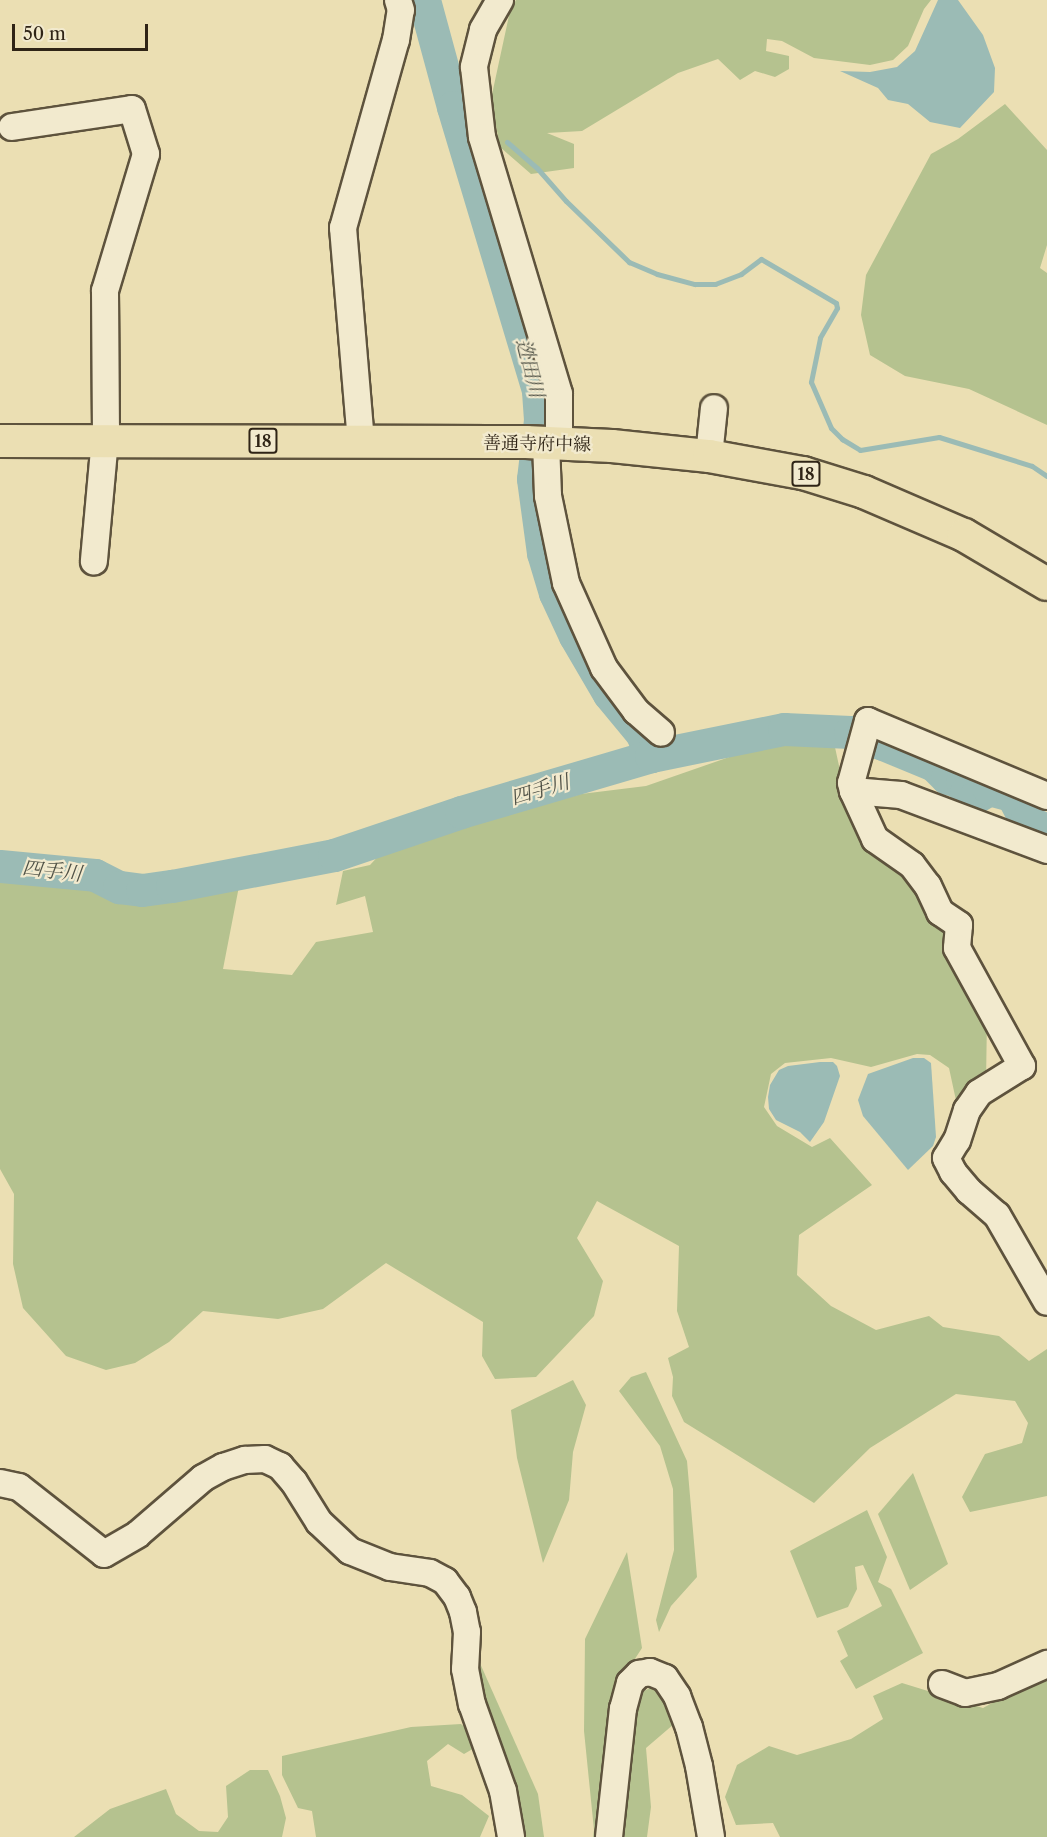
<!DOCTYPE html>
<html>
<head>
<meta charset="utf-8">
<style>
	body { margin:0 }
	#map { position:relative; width:1047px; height:1837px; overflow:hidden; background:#ebdfb3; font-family:"Libre Caslon Text","Noto Serif JP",serif }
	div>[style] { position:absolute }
	.green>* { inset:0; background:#b5c28f }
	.water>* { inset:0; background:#9bbbb5 }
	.stream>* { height:5px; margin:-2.5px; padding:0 2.5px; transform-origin:2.5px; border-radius:2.5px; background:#9bbbb5 }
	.river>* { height:33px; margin:-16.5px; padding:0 16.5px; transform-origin:16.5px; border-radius:16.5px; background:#9bbbb5 }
	.roads { filter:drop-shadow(2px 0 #5e533d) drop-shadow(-2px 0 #5e533d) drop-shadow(0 2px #5e533d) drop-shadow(0 -2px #5e533d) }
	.minor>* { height:26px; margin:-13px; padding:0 13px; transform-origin:13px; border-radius:13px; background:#f2eace }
	.major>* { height:32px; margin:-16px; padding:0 16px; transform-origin:16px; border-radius:16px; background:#ebdfb3 }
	span { translate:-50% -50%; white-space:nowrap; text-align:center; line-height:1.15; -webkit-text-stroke:4.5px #f2eace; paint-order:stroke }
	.shield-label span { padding:2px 4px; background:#f2eace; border:2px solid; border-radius:4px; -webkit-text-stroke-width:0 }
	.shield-label { font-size:16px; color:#2f2416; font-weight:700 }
	.street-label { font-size:18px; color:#2f2416 }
	.water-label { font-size:20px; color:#4f5146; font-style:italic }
	.scale { position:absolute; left:12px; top:24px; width:136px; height:27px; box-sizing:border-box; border:3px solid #2f2416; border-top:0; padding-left:8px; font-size:18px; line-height:21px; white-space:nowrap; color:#2f2416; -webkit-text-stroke:4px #f2eace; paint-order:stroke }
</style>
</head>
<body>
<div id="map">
	<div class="green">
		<i style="clip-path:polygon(516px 0,931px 0,924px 9px,908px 46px,893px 60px,870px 65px,814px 58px,782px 41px,767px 39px,766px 51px,789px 56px,789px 69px,775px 77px,755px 71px,740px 80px,718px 59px,678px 73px,582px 131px,547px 133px,574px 144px,574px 168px,531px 174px,500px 147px,491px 99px,510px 11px)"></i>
		<i style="clip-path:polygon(1005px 104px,1047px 150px,1047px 245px,1040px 268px,1047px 273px,1047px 425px,969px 389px,905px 376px,870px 355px,861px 315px,866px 275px,931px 154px,958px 139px)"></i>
		<i style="clip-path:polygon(784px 738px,833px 738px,841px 775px,948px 929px,987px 1017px,986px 1083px,957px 1105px,949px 1068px,930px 1055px,917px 1054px,871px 1067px,831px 1058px,785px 1063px,771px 1074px,764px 1107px,777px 1126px,812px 1147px,830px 1138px,872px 1185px,799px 1235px,797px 1275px,831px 1306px,876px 1330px,929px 1316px,943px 1327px,999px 1336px,1029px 1361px,1047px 1349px,1047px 1496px,970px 1512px,962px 1497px,985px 1454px,1022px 1443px,1028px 1423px,1015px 1401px,956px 1394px,870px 1448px,814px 1503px,684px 1422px,672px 1396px,673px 1377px,668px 1358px,689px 1347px,677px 1311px,679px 1246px,597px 1201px,577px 1238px,603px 1281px,594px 1316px,536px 1377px,495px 1379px,482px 1356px,483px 1322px,386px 1263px,323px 1309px,278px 1319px,203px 1311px,169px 1342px,135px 1363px,106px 1370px,66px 1356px,23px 1308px,13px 1264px,14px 1194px,0 1169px,0 873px,94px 884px,118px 897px,195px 893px,241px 876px,223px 969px,292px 975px,316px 942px,373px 932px,365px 896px,336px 905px,343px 871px,370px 865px,384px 850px,581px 794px,646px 786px)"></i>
		<i style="clip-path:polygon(646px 1372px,687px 1461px,697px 1577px,671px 1606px,659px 1632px,656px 1620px,674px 1550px,673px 1489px,660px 1446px,619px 1391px,631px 1377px)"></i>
		<i style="clip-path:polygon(573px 1380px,586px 1405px,573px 1452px,569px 1500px,543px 1563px,517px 1458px,511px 1410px)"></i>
		<i style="clip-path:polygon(913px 1473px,948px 1564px,910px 1590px,878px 1514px)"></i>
		<i style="clip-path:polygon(867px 1510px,887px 1557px,878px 1582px,891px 1589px,923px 1653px,856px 1689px,840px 1661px,848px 1656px,837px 1631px,882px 1606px,863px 1565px,855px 1567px,857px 1589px,848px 1607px,817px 1618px,790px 1551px)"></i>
		<i style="clip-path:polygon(627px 1552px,642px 1648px,616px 1688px,598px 1837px,593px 1837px,594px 1830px,584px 1731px,585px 1639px)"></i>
		<i style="clip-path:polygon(475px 1652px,538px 1794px,544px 1837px,520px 1837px,476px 1685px)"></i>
		<i style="clip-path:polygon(1047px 1673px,1047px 1837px,780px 1837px,773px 1823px,736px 1825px,725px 1797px,737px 1765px,769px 1746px,797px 1755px,851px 1739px,883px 1719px,873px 1696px,902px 1683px,983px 1708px)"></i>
		<i style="clip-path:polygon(654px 1686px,667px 1697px,674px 1724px,646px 1748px,651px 1807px,647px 1837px,620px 1837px,634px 1724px,642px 1692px)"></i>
		<i style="clip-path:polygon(461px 1724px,474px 1735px,476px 1747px,464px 1754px,448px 1744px,427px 1761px,431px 1786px,462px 1795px,489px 1816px,480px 1837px,316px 1837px,312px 1811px,298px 1808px,282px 1775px,282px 1756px,411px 1727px)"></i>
		<i style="clip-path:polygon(250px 1770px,268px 1770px,280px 1796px,286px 1818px,282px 1837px,74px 1837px,110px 1809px,166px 1789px,176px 1814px,199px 1831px,218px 1832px,228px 1817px,226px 1786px)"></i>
	</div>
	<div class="water">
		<i style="clip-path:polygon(938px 0,958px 0,983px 35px,995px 68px,994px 92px,960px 128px,930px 122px,908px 104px,888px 100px,878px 88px,840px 71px,870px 72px,897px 67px,915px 51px)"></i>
		<i style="clip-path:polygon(913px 1058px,924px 1058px,931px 1063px,936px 1137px,933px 1146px,908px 1170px,863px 1116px,858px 1100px,868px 1074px)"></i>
		<i style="clip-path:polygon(820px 1062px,833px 1062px,837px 1066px,840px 1076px,824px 1122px,810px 1142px,800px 1132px,776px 1120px,769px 1109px,768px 1097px,770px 1085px,779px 1070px,788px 1066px)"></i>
	</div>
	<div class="stream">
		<i style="left:463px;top:142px;width:10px;rotate:-17deg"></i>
		<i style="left:507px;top:142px;width:40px;rotate:41deg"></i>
		<i style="left:537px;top:168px;width:44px;rotate:48.7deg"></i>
		<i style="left:566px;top:201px;width:88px;rotate:44.1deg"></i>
		<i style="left:629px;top:262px;width:30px;rotate:23deg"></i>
		<i style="left:657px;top:274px;width:39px;rotate:15deg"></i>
		<i style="left:695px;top:284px;width:20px"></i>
		<i style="left:715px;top:284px;width:28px;rotate:-21deg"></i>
		<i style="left:741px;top:274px;width:25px;rotate:-37deg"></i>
		<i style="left:761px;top:259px;width:87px;rotate:30.4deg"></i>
		<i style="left:836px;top:303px;width:5px;rotate:79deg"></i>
		<i style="left:837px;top:308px;width:34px;rotate:120deg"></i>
		<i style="left:820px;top:338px;width:45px;rotate:101.6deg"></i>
		<i style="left:811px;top:382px;width:50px;rotate:66.5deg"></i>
		<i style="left:831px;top:428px;width:16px;rotate:45deg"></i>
		<i style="left:842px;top:439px;width:21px;rotate:31deg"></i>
		<i style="left:860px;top:450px;width:80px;rotate:-9.3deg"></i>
		<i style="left:939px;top:437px;width:97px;rotate:17.3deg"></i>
		<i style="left:1032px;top:466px;width:18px;rotate:34deg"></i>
	</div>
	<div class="river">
		<i style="left:424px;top:0;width:111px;rotate:74.8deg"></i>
		<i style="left:453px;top:107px;width:296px;rotate:73.3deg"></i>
		<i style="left:538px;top:391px;width:29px;rotate:86deg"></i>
		<i style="left:540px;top:420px;width:59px;rotate:96.8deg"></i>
		<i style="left:533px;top:479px;width:75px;rotate:82.3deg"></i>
		<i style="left:543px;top:553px;width:42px;rotate:73.3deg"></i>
		<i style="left:555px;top:593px;width:47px;rotate:65.1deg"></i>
		<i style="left:575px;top:636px;width:67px;rotate:59.6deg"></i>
		<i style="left:609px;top:694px;width:52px;rotate:50.5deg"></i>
		<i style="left:642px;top:734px;width:24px;rotate:68deg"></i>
		<i style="left:0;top:866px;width:95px;rotate:5.4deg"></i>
		<i style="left:95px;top:875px;width:27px;rotate:27deg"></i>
		<i style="left:119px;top:887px;width:23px;rotate:7deg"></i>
		<i style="left:142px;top:890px;width:30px;rotate:-8deg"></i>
		<i style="left:172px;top:886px;width:165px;rotate:-10.8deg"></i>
		<i style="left:334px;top:855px;width:134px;rotate:-18.7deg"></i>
		<i style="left:461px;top:812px;width:198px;rotate:-16.4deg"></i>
		<i style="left:651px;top:756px;width:136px;rotate:-11.5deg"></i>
		<i style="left:784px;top:729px;width:66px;rotate:2.6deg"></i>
		<i style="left:850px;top:732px;width:35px;rotate:20deg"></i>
		<i style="left:883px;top:744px;width:55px;rotate:22.4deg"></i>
		<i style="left:934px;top:765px;width:18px;rotate:45deg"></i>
		<i style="left:947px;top:778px;width:16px;rotate:15deg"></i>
		<i style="left:962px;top:782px;width:11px;rotate:68deg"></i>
		<i style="left:966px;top:792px;width:10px;rotate:37deg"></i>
		<i style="left:974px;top:798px;width:17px;rotate:-31deg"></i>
		<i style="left:989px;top:789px;width:24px;rotate:15deg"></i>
		<i style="left:1012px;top:795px;width:30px;rotate:62deg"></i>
		<i style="left:1026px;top:821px;width:23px;rotate:23deg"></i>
	</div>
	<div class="roads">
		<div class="minor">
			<i style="left:500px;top:0;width:34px;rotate:120deg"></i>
			<i style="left:483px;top:30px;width:38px;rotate:104deg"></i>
			<i style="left:474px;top:67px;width:70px;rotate:83.5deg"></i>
			<i style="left:482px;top:137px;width:268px;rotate:73.3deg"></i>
			<i style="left:559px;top:394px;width:49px;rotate:90deg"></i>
			<i style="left:12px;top:127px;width:121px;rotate:-8.5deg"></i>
			<i style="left:132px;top:109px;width:47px;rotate:72.7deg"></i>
			<i style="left:146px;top:154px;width:143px;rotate:106.7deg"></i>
			<i style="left:105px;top:291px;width:137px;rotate:89.6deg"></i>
			<i style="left:106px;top:428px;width:134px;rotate:95.2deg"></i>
			<i style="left:361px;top:442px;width:215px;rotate:-94.8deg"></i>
			<i style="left:343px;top:228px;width:195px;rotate:-74.3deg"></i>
			<i style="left:396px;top:40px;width:30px;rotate:-81deg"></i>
			<i style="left:401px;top:10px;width:10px;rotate:-107deg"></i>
			<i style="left:546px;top:443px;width:53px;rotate:87.8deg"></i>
			<i style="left:548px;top:496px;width:89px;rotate:78.3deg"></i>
			<i style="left:566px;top:583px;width:93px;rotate:65.9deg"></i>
			<i style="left:604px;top:668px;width:54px;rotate:53.3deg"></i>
			<i style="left:636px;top:711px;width:33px;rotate:41deg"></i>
			<i style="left:709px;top:456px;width:48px;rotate:-84.1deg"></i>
			<i style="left:853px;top:791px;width:53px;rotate:65.4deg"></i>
			<i style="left:875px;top:839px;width:45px;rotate:35.1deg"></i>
			<i style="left:912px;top:865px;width:26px;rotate:53deg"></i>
			<i style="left:928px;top:886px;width:29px;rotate:65deg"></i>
			<i style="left:940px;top:912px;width:23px;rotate:34deg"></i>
			<i style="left:959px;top:925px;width:23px;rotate:95deg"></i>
			<i style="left:957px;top:948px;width:135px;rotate:61.2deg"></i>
			<i style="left:1022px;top:1066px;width:51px;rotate:147.9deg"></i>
			<i style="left:979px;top:1093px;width:21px;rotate:125deg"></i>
			<i style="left:967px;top:1110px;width:32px;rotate:108deg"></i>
			<i style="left:957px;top:1140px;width:21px;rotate:121deg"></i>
			<i style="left:946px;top:1158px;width:16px;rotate:63deg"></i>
			<i style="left:953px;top:1172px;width:25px;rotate:50deg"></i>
			<i style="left:969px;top:1191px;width:37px;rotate:41deg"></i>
			<i style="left:997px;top:1215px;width:100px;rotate:60.1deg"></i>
			<i style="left:1047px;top:796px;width:194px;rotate:-157.3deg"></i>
			<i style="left:868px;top:721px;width:64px;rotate:105.3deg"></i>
			<i style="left:851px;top:783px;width:8px;rotate:76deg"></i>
			<i style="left:853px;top:791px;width:48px;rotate:4.8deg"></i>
			<i style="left:901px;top:795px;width:156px;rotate:20.6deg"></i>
			<i style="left:0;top:1483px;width:19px;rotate:12deg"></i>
			<i style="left:19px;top:1487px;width:108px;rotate:38.2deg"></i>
			<i style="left:104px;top:1554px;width:39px;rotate:-30deg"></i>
			<i style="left:138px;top:1534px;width:86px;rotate:-40.7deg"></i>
			<i style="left:203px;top:1478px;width:23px;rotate:-29deg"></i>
			<i style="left:223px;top:1467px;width:23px;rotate:-18deg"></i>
			<i style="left:245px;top:1460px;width:20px;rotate:-3deg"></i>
			<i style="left:265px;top:1459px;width:17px;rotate:25deg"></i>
			<i style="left:280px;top:1466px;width:21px;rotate:49deg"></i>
			<i style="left:294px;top:1482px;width:47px;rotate:58deg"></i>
			<i style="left:319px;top:1522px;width:42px;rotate:43.1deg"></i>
			<i style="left:350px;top:1551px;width:43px;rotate:21.8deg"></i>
			<i style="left:390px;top:1567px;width:40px;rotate:8.5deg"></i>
			<i style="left:430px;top:1573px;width:17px;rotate:28deg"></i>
			<i style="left:445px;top:1581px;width:20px;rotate:53deg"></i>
			<i style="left:457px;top:1597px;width:16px;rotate:68deg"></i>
			<i style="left:463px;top:1612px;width:20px;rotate:79deg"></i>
			<i style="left:467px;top:1632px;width:37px;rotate:93deg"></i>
			<i style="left:465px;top:1669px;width:36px;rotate:79deg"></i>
			<i style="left:472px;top:1704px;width:92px;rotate:70.4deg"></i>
			<i style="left:503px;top:1791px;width:47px;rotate:80.1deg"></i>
			<i style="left:942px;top:1684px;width:25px;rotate:21deg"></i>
			<i style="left:965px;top:1693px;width:34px;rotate:-12deg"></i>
			<i style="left:998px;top:1686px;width:54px;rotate:-24.2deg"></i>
			<i style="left:609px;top:1837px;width:129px;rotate:-83.8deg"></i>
			<i style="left:623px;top:1709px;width:27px;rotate:-75deg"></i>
			<i style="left:630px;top:1683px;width:13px;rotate:-45deg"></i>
			<i style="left:639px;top:1674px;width:11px;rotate:-10deg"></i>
			<i style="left:650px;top:1672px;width:16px;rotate:22deg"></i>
			<i style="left:665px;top:1678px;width:22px;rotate:56deg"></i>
			<i style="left:677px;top:1696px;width:33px;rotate:69deg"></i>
			<i style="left:689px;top:1727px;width:40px;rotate:75.6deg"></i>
			<i style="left:699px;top:1766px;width:72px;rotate:80.4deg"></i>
		</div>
		<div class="major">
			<i style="left:0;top:441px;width:526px;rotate:0.11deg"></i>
			<i style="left:526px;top:442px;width:86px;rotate:2.7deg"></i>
			<i style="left:612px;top:446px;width:98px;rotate:5.9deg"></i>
			<i style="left:709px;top:456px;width:96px;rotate:10.3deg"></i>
			<i style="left:803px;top:473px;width:64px;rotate:17.3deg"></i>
			<i style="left:864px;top:492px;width:109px;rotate:23.3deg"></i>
			<i style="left:964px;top:535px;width:96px;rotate:30.6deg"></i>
		</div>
	</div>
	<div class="shield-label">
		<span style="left:263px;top:441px">18</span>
		<span style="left:806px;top:474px">18</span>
	</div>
	<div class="street-label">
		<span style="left:537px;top:444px;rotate:1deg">善通寺府中線</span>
	</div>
	<div class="water-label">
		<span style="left:530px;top:368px;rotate:76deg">迯田川</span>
		<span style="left:540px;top:790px;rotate:-17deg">四手川</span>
		<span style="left:52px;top:871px;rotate:6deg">四手川</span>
	</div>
	<div class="scale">50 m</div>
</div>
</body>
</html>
